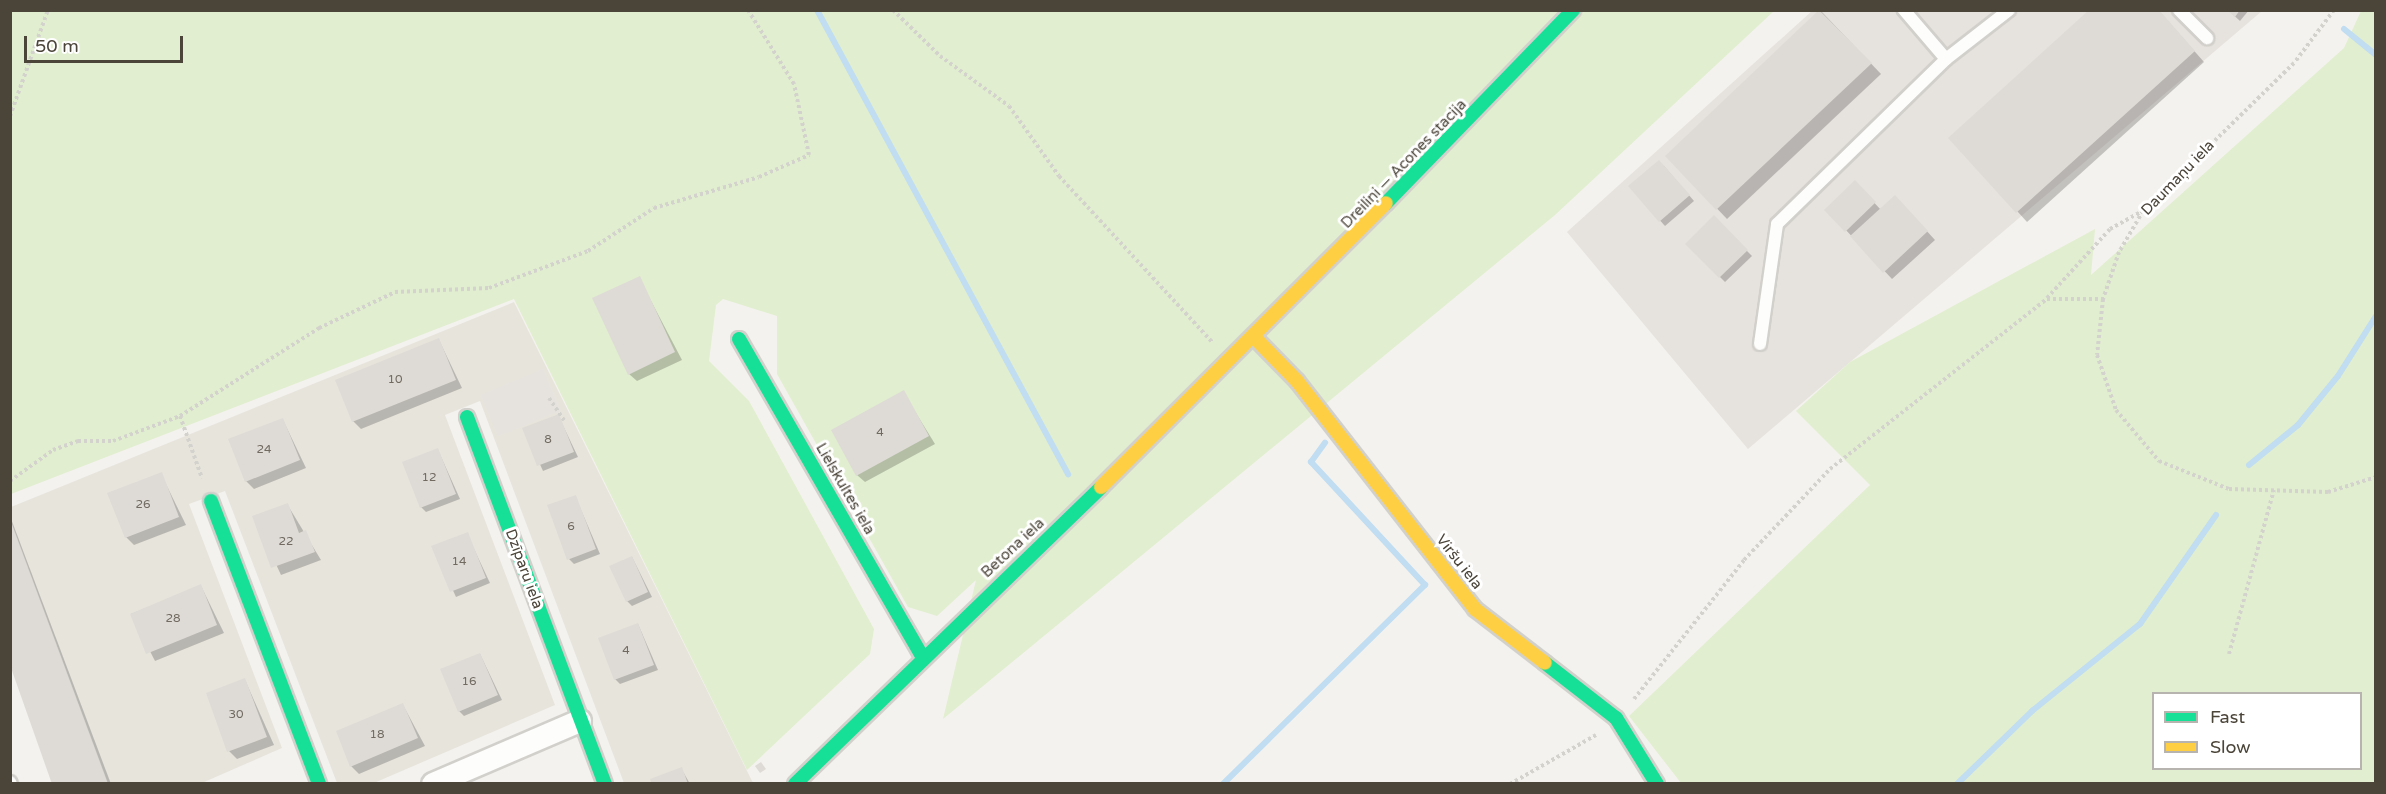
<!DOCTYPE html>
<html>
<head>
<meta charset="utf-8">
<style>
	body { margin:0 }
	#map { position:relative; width:2386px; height:794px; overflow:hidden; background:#f4f2ee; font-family:"Varela Round",sans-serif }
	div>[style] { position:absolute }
	.residential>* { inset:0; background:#e7e4dc }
	.industrial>* { inset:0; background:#e6e2de }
	.green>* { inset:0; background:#e1eecf }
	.parking>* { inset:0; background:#e6e3df }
	.shadow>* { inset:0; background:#0003 }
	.stream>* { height:6px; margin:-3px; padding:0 3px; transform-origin:3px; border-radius:3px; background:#c0ddf1 }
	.building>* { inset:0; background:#dedbd6 }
	.path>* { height:4px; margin-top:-2px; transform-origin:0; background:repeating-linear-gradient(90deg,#d3d2cc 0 3px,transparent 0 6px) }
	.roads { filter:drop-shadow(2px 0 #d2d0cb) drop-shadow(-2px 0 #d2d0cb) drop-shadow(0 2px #d2d0cb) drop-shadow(0 -2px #d2d0cb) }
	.lane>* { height:12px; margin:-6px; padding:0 6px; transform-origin:6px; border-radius:6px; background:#fdfdfc }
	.street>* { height:22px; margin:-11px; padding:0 11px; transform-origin:11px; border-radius:11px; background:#fdfdfc }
	.fast>* { height:14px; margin:-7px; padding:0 7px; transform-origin:7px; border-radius:7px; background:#16e098 }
	.slow>* { height:14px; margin:-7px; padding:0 7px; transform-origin:7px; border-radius:7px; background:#ffcf43 }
	span { translate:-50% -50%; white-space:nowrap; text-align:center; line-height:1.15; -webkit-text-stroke:6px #fff; paint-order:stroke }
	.number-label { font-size:12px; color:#706a61 }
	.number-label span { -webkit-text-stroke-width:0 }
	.street-label { font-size:15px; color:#4b4439 }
	.frame { position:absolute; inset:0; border:12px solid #4b4439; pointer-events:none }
	.legend { position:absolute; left:2152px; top:692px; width:210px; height:78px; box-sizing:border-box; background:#fff; border:2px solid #b7b4b0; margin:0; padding:8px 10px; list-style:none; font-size:18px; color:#4b4439 }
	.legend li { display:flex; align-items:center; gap:12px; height:30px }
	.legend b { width:30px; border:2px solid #b7b4b0 }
	.scale { position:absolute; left:24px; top:36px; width:159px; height:27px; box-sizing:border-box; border:3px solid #4b4439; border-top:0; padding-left:8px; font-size:18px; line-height:21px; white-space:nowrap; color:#4b4439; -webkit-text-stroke:4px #fff; paint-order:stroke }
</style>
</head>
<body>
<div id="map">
	<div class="residential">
		<i style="clip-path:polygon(514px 302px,753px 783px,624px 783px,480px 401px,445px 415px,555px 705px,374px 783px,337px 783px,225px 491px,189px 504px,282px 748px,202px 783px,108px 783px,11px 521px,11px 507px)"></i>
	</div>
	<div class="industrial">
		<i style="clip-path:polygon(1812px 11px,2262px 11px,1748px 449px,1567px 232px)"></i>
	</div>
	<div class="green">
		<i style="clip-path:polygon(11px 11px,1774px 11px,1555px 215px,943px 719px,976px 580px,937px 616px,908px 607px,777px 374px,777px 316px,723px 299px,716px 305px,709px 361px,749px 401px,874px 629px,870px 654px,747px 770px,514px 299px,11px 494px)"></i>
		<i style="clip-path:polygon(evenodd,2361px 11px,2375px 11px,2375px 783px,1681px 783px,1629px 716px,1870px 485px,1796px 411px,1850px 362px,2095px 229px,2091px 275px,2344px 48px,2361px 11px,2154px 694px,2360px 694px,2360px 768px,2154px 768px,2154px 694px)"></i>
	</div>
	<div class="parking">
		<i style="clip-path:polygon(543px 369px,560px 411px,498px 436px,481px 395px)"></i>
	</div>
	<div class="shadow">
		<i style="clip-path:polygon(2158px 10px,2204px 62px,2027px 222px,1951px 138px)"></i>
		<i style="clip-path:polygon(2228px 10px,2249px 10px,2240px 21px)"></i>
		<i style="clip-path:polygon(1821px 11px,1881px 74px,1727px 219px,1667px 156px)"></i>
		<i style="clip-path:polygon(1664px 166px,1694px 201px,1665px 226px,1630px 187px)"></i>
		<i style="clip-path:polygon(1855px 182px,1881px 210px,1903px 205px,1935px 240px,1892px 279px,1827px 210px)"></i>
		<i style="clip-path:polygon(1714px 218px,1752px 256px,1725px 282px,1687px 244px)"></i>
		<i style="clip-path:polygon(639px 278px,682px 360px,637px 381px,629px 374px)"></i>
		<i style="clip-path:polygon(439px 340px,462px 388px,361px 429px,353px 421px)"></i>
		<i style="clip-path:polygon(903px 392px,935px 444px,865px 482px,857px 475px)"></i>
		<i style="clip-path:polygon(558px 415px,578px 457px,543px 471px,524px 429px)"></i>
		<i style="clip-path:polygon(283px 420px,306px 468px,254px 489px,246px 481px)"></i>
		<i style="clip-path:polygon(438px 450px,460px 499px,426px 512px,421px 507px)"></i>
		<i style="clip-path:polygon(161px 474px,186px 525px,134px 545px,126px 537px)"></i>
		<i style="clip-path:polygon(575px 496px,600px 554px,574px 564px,569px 559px)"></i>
		<i style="clip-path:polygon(287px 504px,321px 560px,281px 575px,254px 517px)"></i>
		<i style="clip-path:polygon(10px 516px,111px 784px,54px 784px,10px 661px)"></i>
		<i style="clip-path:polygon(467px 534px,490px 583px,456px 597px,433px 547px)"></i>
		<i style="clip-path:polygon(632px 557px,652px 597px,632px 606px,627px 601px)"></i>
		<i style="clip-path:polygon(201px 586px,224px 633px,155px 661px,131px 614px)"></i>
		<i style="clip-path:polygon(638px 624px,658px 670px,620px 684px,615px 679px)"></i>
		<i style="clip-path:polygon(480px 654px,502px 700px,464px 716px,459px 711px)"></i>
		<i style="clip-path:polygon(245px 680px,274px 745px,237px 759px,229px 751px)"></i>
		<i style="clip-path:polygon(403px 705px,425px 746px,359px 774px,351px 766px)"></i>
		<i style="clip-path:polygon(681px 768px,690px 784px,653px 784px)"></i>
	</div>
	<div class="stream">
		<i style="left:817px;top:10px;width:528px;rotate:61.59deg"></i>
		<i style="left:2344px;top:29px;width:41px;rotate:39.1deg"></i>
		<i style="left:2249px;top:465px;width:63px;rotate:-39.2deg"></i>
		<i style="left:2298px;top:425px;width:63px;rotate:-50.8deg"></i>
		<i style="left:2338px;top:376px;width:71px;rotate:-57.7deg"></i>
		<i style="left:1223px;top:784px;width:284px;rotate:-44.6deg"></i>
		<i style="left:1425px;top:585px;width:168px;rotate:-132.8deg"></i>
		<i style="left:1311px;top:462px;width:24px;rotate:-54deg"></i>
		<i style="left:1957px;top:784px;width:105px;rotate:-44.2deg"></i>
		<i style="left:2032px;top:711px;width:139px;rotate:-38.9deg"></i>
		<i style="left:2140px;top:624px;width:133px;rotate:-55.1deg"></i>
	</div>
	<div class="building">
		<i style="clip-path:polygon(1819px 10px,1872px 63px,1716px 210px,1665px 156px)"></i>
		<i style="clip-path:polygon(2089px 10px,2159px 10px,2195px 51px,2016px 213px,1948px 138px)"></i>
		<i style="clip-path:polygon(2227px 10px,2240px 10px,2235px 17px)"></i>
		<i style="clip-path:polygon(1659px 160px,1690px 195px,1659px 222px,1628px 186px)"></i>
		<i style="clip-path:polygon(1855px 180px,1876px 202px,1845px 232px,1824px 210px)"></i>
		<i style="clip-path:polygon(1895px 195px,1928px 231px,1883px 273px,1850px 236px)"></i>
		<i style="clip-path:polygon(1714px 215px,1748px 250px,1719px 278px,1685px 244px)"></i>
		<i style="clip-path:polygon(640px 276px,675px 352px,628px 375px,592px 298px)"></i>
		<i style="clip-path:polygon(439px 338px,456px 380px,352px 422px,335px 380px)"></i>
		<i style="clip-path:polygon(904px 390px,929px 436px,856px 476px,831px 430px)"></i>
		<i style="clip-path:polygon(559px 414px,574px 452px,537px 466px,522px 428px)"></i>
		<i style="clip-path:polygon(283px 418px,300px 460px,245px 482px,228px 439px)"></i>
		<i style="clip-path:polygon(438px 448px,456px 494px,420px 508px,402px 462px)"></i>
		<i style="clip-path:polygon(162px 472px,179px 517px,125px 538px,107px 493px)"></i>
		<i style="clip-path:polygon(576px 495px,596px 549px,567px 560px,547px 505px)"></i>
		<i style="clip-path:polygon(288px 503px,299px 533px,306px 530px,315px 552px,271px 568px,252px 516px)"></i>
		<i style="clip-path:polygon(10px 522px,11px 522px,108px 784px,52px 784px,10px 665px)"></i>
		<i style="clip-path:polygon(468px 532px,486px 578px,450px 592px,431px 546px)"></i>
		<i style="clip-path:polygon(632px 556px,648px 592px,626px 602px,609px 566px)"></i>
		<i style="clip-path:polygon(201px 584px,217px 625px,146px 654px,130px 614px)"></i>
		<i style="clip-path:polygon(638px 623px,654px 665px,614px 680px,598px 638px)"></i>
		<i style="clip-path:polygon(480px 653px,498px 695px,458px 712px,440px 669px)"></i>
		<i style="clip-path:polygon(245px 678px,267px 737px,227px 752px,206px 693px)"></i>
		<i style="clip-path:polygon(403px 703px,418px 738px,350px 767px,336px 731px)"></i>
		<i style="clip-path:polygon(761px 762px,766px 769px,760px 773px,755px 766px)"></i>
		<i style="clip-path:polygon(682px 767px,688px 784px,652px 784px,650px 779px)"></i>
	</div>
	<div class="path">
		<i style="left:893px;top:10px;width:66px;rotate:44.4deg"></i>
		<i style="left:940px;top:56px;width:85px;rotate:35.9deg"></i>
		<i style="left:1009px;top:106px;width:86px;rotate:54.5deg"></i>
		<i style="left:1059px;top:176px;width:227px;rotate:47.3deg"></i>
		<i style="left:2334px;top:10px;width:66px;rotate:127deg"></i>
		<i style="left:2294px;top:63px;width:211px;rotate:135.6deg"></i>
		<i style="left:2143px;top:211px;width:48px;rotate:120.3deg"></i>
		<i style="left:2119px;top:252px;width:50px;rotate:108.8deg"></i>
		<i style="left:2103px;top:299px;width:56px;rotate:96.1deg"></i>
		<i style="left:2097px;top:355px;width:58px;rotate:70.9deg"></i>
		<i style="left:2116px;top:410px;width:67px;rotate:49.9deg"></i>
		<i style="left:2159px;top:461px;width:75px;rotate:21.8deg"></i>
		<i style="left:2229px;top:489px;width:99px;rotate:1.7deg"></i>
		<i style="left:2328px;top:492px;width:50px;rotate:-17.4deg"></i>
		<i style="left:10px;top:116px;width:113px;rotate:-70.3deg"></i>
		<i style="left:2047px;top:298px;width:93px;rotate:-47.6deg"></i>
		<i style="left:2110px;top:229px;width:38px;rotate:-29deg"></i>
		<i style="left:549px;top:398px;width:27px;rotate:56deg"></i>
		<i style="left:180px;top:416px;width:66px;rotate:70.5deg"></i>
		<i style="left:10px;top:481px;width:53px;rotate:-35.8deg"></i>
		<i style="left:53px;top:450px;width:27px;rotate:-20deg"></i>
		<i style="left:78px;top:441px;width:35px"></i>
		<i style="left:113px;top:441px;width:72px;rotate:-20.5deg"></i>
		<i style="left:180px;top:416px;width:165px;rotate:-32.3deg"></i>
		<i style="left:319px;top:328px;width:84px;rotate:-25.3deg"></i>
		<i style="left:395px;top:292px;width:94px;rotate:-2.4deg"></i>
		<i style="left:489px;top:288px;width:106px;rotate:-20.5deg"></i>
		<i style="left:588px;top:251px;width:79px;rotate:-33.1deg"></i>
		<i style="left:654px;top:208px;width:109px;rotate:-16.4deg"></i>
		<i style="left:759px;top:177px;width:55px;rotate:-23.7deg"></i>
		<i style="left:809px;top:155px;width:73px;rotate:-101.9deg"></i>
		<i style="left:794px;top:84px;width:87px;rotate:-121.9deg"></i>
		<i style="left:2229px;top:654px;width:170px;rotate:-74.7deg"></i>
		<i style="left:1634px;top:699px;width:177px;rotate:-51.6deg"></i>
		<i style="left:1744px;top:560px;width:125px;rotate:-46.6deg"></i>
		<i style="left:1830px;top:469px;width:276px;rotate:-38.1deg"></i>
		<i style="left:2047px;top:299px;width:56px"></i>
		<i style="left:1510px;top:784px;width:99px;rotate:-29.7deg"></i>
	</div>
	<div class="roads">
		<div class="lane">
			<i style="left:2179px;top:10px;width:40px;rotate:45deg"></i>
			<i style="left:1946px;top:59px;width:80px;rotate:-37.9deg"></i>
			<i style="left:1760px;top:344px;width:121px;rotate:-81.9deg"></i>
			<i style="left:1777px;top:224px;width:236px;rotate:-44.3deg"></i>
			<i style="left:1946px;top:59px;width:65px;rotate:-130.6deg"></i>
			<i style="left:10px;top:782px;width:2px;rotate:63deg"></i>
		</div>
		<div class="street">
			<i style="left:433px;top:784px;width:160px;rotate:-23.2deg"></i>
		</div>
		<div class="fast">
			<i style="left:1386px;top:203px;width:269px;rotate:-45.9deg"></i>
			<i style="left:739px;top:339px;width:366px;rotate:60deg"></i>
			<i style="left:467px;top:417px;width:392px;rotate:69.4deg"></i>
			<i style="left:211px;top:501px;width:303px;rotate:69.1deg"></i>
			<i style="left:1545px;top:663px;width:90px;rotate:37.8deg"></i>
			<i style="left:1616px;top:718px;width:78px;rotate:58.2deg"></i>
			<i style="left:795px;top:784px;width:426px;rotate:-44.1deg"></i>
		</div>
		<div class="slow">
			<i style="left:1255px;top:338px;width:60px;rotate:45.7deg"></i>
			<i style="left:1297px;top:381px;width:289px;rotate:52deg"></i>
			<i style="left:1475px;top:609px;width:88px;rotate:37.6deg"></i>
			<i style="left:1101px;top:487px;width:402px;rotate:-44.9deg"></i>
		</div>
	</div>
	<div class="number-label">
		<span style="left:395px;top:380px">10</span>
		<span style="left:880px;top:433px">4</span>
		<span style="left:548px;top:440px">8</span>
		<span style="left:264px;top:450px">24</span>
		<span style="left:429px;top:478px">12</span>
		<span style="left:143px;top:505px">26</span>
		<span style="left:571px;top:527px">6</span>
		<span style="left:286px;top:542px">22</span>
		<span style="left:459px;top:562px">14</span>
		<span style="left:173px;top:619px">28</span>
		<span style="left:626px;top:651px">4</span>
		<span style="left:469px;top:682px">16</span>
		<span style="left:236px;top:715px">30</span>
		<span style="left:377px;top:735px">18</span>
	</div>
	<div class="street-label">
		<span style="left:1404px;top:164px;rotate:-46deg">Dreiliņi — Acones stacija</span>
		<span style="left:2178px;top:178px;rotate:-46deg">Daumaņu iela</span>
		<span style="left:845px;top:489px;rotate:60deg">Lielskultes iela</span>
		<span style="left:1013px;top:548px;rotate:-43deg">Betona iela</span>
		<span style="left:1459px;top:562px;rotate:52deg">Viršu iela</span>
		<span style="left:524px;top:569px;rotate:70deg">Dzīparu iela</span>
	</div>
	<div class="frame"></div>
	<ul class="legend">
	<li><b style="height:8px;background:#16e098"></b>Fast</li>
	<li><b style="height:8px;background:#ffcf43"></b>Slow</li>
	</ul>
	<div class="scale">50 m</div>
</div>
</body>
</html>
